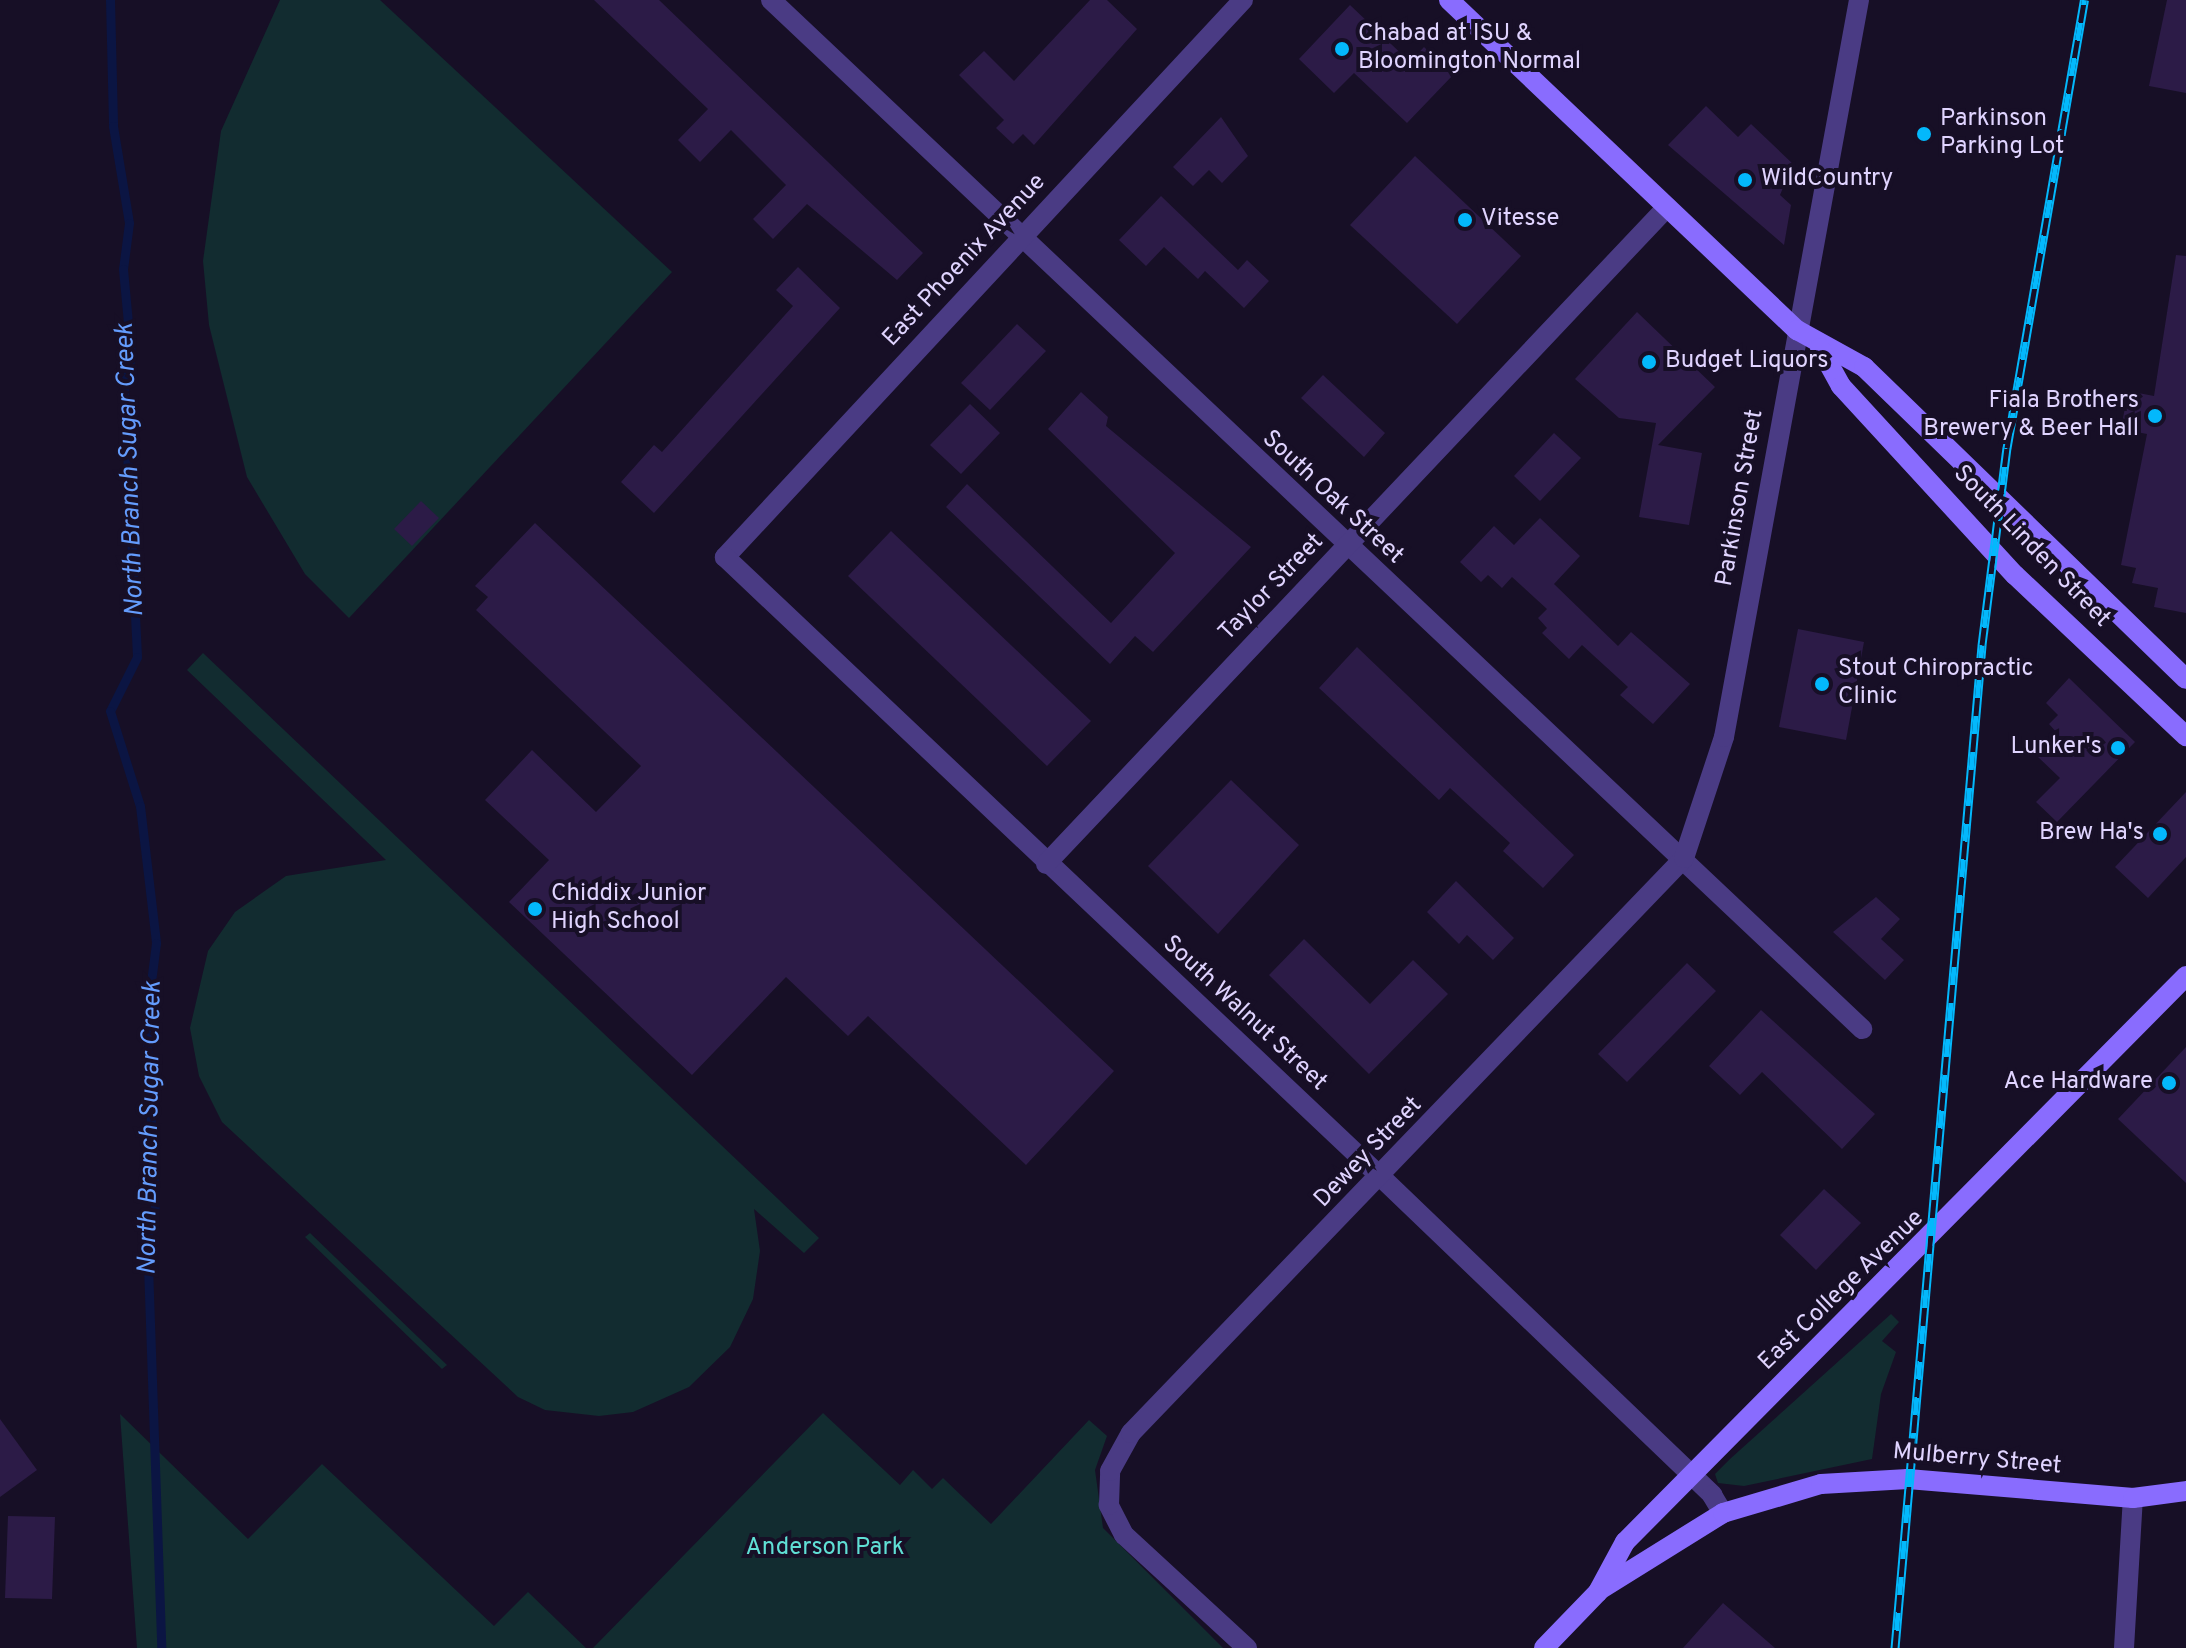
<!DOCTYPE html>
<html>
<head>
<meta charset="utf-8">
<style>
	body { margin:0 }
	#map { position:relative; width:2186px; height:1648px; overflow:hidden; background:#170f26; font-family:Overpass,sans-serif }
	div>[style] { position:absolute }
	.green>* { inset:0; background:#122c30 }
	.stream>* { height:9px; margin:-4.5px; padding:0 4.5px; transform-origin:4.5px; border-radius:4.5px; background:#0b1543 }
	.building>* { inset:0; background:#2c1b47 }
	.street>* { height:20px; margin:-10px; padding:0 10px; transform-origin:10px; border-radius:10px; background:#4a3b84 }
	.secondary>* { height:20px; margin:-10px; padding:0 10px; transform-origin:10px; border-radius:10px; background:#896cfe }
	.rail>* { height:9px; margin-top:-4.5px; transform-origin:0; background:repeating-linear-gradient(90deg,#170f26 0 18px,#03b8fc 0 36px); box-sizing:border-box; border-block:2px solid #03b8fc }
	.dots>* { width:22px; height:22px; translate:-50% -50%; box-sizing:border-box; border:4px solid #170f26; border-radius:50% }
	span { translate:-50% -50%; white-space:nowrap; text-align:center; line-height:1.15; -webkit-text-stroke:8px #170f26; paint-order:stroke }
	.poi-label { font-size:24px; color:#e0d4ff }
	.left { translate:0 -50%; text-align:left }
	.right { translate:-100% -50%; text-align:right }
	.street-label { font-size:24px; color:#e0d4ff }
	.park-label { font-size:24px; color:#60dfd5 }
	.water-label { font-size:26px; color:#649cfd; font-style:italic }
</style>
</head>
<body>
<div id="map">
	<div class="green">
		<i style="clip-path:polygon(280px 0,380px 0,672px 272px,349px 618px,305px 574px,247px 477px,209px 325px,203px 261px,221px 131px)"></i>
		<i style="clip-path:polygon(203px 653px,819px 1238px,804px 1253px,754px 1209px,760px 1251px,753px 1299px,730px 1347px,689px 1387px,633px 1412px,599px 1416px,545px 1410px,518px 1397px,222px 1122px,199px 1076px,190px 1028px,208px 951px,235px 912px,286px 876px,386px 860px,187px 670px)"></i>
		<i style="clip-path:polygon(310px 1233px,447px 1365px,442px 1369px,305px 1237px)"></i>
		<i style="clip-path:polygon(1891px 1314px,1899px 1322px,1882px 1341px,1896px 1352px,1881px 1394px,1872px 1459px,1744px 1486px,1718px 1483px,1715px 1474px,1730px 1459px)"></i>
		<i style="clip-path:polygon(823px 1413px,900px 1485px,913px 1470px,932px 1489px,943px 1478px,991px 1524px,1089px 1420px,1107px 1436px,1095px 1470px,1103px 1528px,1223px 1648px,593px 1648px)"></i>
		<i style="clip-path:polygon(120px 1414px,248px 1539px,322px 1464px,494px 1626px,528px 1592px,586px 1648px,137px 1648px)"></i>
	</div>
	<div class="stream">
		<i style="left:110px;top:0;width:126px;rotate:88.6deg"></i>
		<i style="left:113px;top:126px;width:98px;rotate:80.6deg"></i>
		<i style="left:129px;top:223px;width:46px;rotate:97.4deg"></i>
		<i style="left:123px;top:269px;width:87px;rotate:84.7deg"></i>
		<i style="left:131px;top:356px;width:35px;rotate:102deg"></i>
		<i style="left:124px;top:390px;width:267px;rotate:87.2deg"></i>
		<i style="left:137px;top:657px;width:60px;rotate:116.6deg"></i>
		<i style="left:110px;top:711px;width:100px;rotate:72.5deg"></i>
		<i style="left:140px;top:806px;width:138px;rotate:83.3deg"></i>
		<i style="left:156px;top:943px;width:79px;rotate:97.3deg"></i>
		<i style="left:146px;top:1021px;width:185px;rotate:87.2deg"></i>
		<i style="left:155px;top:1206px;width:32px;rotate:104deg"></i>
		<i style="left:147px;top:1237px;width:411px;rotate:88deg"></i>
	</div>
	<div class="building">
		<i style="clip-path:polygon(594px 0,659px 0,923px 253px,897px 280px,807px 204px,773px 239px,753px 219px,786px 185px,731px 130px,700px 162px,678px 140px,708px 109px)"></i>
		<i style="clip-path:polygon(1090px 0,1107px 0,1137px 29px,1034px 145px,1023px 134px,1013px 144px,996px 128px,1004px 120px,959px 75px,984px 51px,1014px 81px)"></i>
		<i style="clip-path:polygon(2167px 0,2186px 0,2186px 93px,2149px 86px)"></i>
		<i style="clip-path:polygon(1350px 5px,1410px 62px,1424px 47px,1453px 75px,1407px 123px,1354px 73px,1334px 93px,1299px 59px)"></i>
		<i style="clip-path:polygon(1706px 106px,1738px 137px,1751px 124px,1793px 164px,1780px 195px,1791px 205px,1784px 245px,1668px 145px)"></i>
		<i style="clip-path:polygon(1221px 117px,1248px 156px,1222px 183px,1209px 170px,1193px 186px,1173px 167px)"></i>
		<i style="clip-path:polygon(1415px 156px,1521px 256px,1457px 324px,1350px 225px)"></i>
		<i style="clip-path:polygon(1161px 196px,1238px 270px,1247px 260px,1269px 281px,1244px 308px,1205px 271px,1198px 279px,1164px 247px,1146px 266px,1119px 240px)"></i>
		<i style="clip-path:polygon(2176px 255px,2186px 256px,2186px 613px,2154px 607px,2158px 588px,2132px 583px,2136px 568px,2121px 565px,2147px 434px,2121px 429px,2128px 391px,2154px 396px)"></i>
		<i style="clip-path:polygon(798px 267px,840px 308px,654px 513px,621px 482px,654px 445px,662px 452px,793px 306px,776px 290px)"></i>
		<i style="clip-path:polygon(1637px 312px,1715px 387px,1658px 445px,1702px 453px,1689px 525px,1639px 517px,1656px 423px,1619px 418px,1575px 379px)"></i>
		<i style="clip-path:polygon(1017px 324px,1046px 351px,990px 410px,961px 383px)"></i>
		<i style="clip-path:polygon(1323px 375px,1385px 433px,1364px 457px,1301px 398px)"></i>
		<i style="clip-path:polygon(1081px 392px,1108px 417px,1106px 426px,1251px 547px,1153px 652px,1135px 636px,1110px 664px,946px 507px,967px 484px,1111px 623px,1175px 553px,1048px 429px)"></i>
		<i style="clip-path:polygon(970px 404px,1000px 433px,961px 474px,930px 445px)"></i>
		<i style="clip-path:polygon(1554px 433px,1581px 458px,1540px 501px,1514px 476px)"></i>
		<i style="clip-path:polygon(421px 501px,439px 518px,412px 546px,394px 529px)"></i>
		<i style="clip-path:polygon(1540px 518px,1580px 556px,1554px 584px,1618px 646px,1631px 632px,1690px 684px,1653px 724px,1620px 695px,1628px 687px,1582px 645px,1569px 659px,1542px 633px,1547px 628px,1538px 618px,1547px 609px,1512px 577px,1502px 588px,1488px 575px,1481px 582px,1460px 562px,1494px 526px,1514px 545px)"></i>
		<i style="clip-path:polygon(535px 523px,1114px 1071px,1026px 1165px,868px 1016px,848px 1036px,786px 977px,692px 1075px,509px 902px,549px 860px,485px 800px,532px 750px,596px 812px,641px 766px,476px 610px,488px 597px,475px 586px)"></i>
		<i style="clip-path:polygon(891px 531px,1091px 721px,1047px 766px,848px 576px)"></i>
		<i style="clip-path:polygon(1798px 629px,1864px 642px,1846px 740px,1779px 727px)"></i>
		<i style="clip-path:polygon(1357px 647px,1574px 855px,1543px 888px,1503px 851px,1510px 843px,1450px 788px,1439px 800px,1319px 688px)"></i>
		<i style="clip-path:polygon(2069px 678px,2135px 742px,2057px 822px,2036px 802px,2060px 778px,2037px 756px,2057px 733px,2049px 724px,2058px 715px,2046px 703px)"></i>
		<i style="clip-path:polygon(1231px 780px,1299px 845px,1218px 934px,1148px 866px)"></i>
		<i style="clip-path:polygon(2186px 792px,2186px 857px,2148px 898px,2115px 867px)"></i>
		<i style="clip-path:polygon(1456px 881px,1514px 938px,1493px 960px,1467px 935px,1459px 944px,1427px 912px)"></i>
		<i style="clip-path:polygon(1876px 897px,1900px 919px,1881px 939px,1904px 960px,1885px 980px,1833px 932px)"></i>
		<i style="clip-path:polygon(1304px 939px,1370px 1004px,1413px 960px,1448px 994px,1369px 1074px,1269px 975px)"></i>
		<i style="clip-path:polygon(1687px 963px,1716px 991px,1627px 1082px,1598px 1054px)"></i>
		<i style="clip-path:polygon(1761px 1010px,1875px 1114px,1842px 1149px,1762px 1072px,1740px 1095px,1709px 1066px)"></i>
		<i style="clip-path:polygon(2186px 1047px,2186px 1183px,2118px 1119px)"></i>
		<i style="clip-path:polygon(1824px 1189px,1861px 1223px,1816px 1270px,1780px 1235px)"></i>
		<i style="clip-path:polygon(0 1419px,37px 1470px,0 1497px)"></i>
		<i style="clip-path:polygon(8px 1516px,55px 1517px,52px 1599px,5px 1598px)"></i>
		<i style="clip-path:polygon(1723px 1603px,1775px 1648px,1683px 1648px)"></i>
	</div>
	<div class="street">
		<i style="left:771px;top:0;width:1500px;rotate:43.32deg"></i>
		<i style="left:1243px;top:0;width:761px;rotate:132.92deg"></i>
		<i style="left:725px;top:557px;width:904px;rotate:43.39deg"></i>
		<i style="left:1382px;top:1178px;width:458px;rotate:43.8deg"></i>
		<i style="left:1712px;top:1495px;width:21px;rotate:59deg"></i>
		<i style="left:1046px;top:864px;width:904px;rotate:-46.61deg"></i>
		<i style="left:1247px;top:1648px;width:167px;rotate:-137.4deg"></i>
		<i style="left:1124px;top:1535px;width:34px;rotate:-117deg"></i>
		<i style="left:1109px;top:1505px;width:34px;rotate:-88deg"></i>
		<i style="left:1110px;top:1471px;width:43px;rotate:-61.1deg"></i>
		<i style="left:1131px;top:1433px;width:798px;rotate:-46.12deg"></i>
		<i style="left:1684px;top:858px;width:127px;rotate:-71.7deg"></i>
		<i style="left:1724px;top:737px;width:749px;rotate:-79.62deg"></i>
		<i style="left:2124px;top:1648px;width:150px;rotate:-86.6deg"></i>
	</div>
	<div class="secondary">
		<i style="left:1449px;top:0;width:480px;rotate:43.5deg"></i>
		<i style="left:1797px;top:330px;width:77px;rotate:28.9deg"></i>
		<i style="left:1864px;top:367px;width:448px;rotate:44.1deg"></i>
		<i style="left:1820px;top:348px;width:43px;rotate:61.1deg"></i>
		<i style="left:1841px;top:386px;width:257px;rotate:47.4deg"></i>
		<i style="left:2015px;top:575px;width:235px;rotate:43.3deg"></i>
		<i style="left:1601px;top:1589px;width:144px;rotate:-31.9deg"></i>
		<i style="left:1723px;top:1513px;width:102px;rotate:-16.5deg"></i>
		<i style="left:1821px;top:1484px;width:87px;rotate:-3.3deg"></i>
		<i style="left:1908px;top:1479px;width:226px;rotate:4.8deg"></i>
		<i style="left:2133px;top:1498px;width:53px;rotate:-7.5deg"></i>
		<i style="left:1544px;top:1648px;width:78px;rotate:-46deg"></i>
		<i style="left:1598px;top:1592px;width:57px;rotate:-61.6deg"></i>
		<i style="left:1625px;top:1542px;width:797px;rotate:-45.25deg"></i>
	</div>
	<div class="rail">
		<i style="left:1895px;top:1648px;width:1007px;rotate:-85.04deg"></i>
		<i style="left:1982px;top:645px;width:199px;rotate:-82.8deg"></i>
		<i style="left:2007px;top:448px;width:455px;rotate:-80.2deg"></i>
	</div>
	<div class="dots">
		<i style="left:1342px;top:49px;background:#03b8fc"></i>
		<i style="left:1924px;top:134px;background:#03b8fc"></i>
		<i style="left:1745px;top:180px;background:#03b8fc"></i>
		<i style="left:1465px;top:220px;background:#03b8fc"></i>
		<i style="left:1649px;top:362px;background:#03b8fc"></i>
		<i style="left:2155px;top:416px;background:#03b8fc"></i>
		<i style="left:1822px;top:684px;background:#03b8fc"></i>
		<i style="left:2118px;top:748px;background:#03b8fc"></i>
		<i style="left:2160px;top:834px;background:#03b8fc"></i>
		<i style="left:535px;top:909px;background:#03b8fc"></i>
		<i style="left:2169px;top:1083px;background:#03b8fc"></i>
	</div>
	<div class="poi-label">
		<span class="left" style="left:1358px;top:49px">Chabad at ISU &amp;<br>Bloomington Normal</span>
		<span class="left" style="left:1940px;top:134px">Parkinson<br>Parking Lot</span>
		<span class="left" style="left:1761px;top:180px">WildCountry</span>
		<span class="left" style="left:1481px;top:220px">Vitesse</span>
		<span class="left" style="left:1665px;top:362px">Budget Liquors</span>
		<span class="right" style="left:2139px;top:416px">Fiala Brothers<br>Brewery &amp; Beer Hall</span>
		<span class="left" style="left:1838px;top:684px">Stout Chiropractic<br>Clinic</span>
		<span class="right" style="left:2102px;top:748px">Lunker's</span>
		<span class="right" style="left:2144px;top:834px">Brew Ha's</span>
		<span class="left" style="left:551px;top:909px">Chiddix Junior<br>High School</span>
		<span class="right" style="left:2153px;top:1083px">Ace Hardware</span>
	</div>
	<div class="street-label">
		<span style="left:965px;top:261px;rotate:-47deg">East Phoenix Avenue</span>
		<span style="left:1332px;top:498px;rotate:43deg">South Oak Street</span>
		<span style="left:1741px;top:498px;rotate:-80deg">Parkinson Street</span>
		<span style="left:2031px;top:547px;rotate:46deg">South Linden Street</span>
		<span style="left:1272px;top:588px;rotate:-46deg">Taylor Street</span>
		<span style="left:1244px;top:1014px;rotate:43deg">South Walnut Street</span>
		<span style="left:1369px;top:1153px;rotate:-46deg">Dewey Street</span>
		<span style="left:1842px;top:1291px;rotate:-44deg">East College Avenue</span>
		<span style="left:1977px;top:1460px;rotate:5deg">Mulberry Street</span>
	</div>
	<div class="park-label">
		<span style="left:825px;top:1549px">Anderson Park</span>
	</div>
	<div class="water-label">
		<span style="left:131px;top:470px;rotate:-92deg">North Branch Sugar Creek</span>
		<span style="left:151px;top:1128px;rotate:-89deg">North Branch Sugar Creek</span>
	</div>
</div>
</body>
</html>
